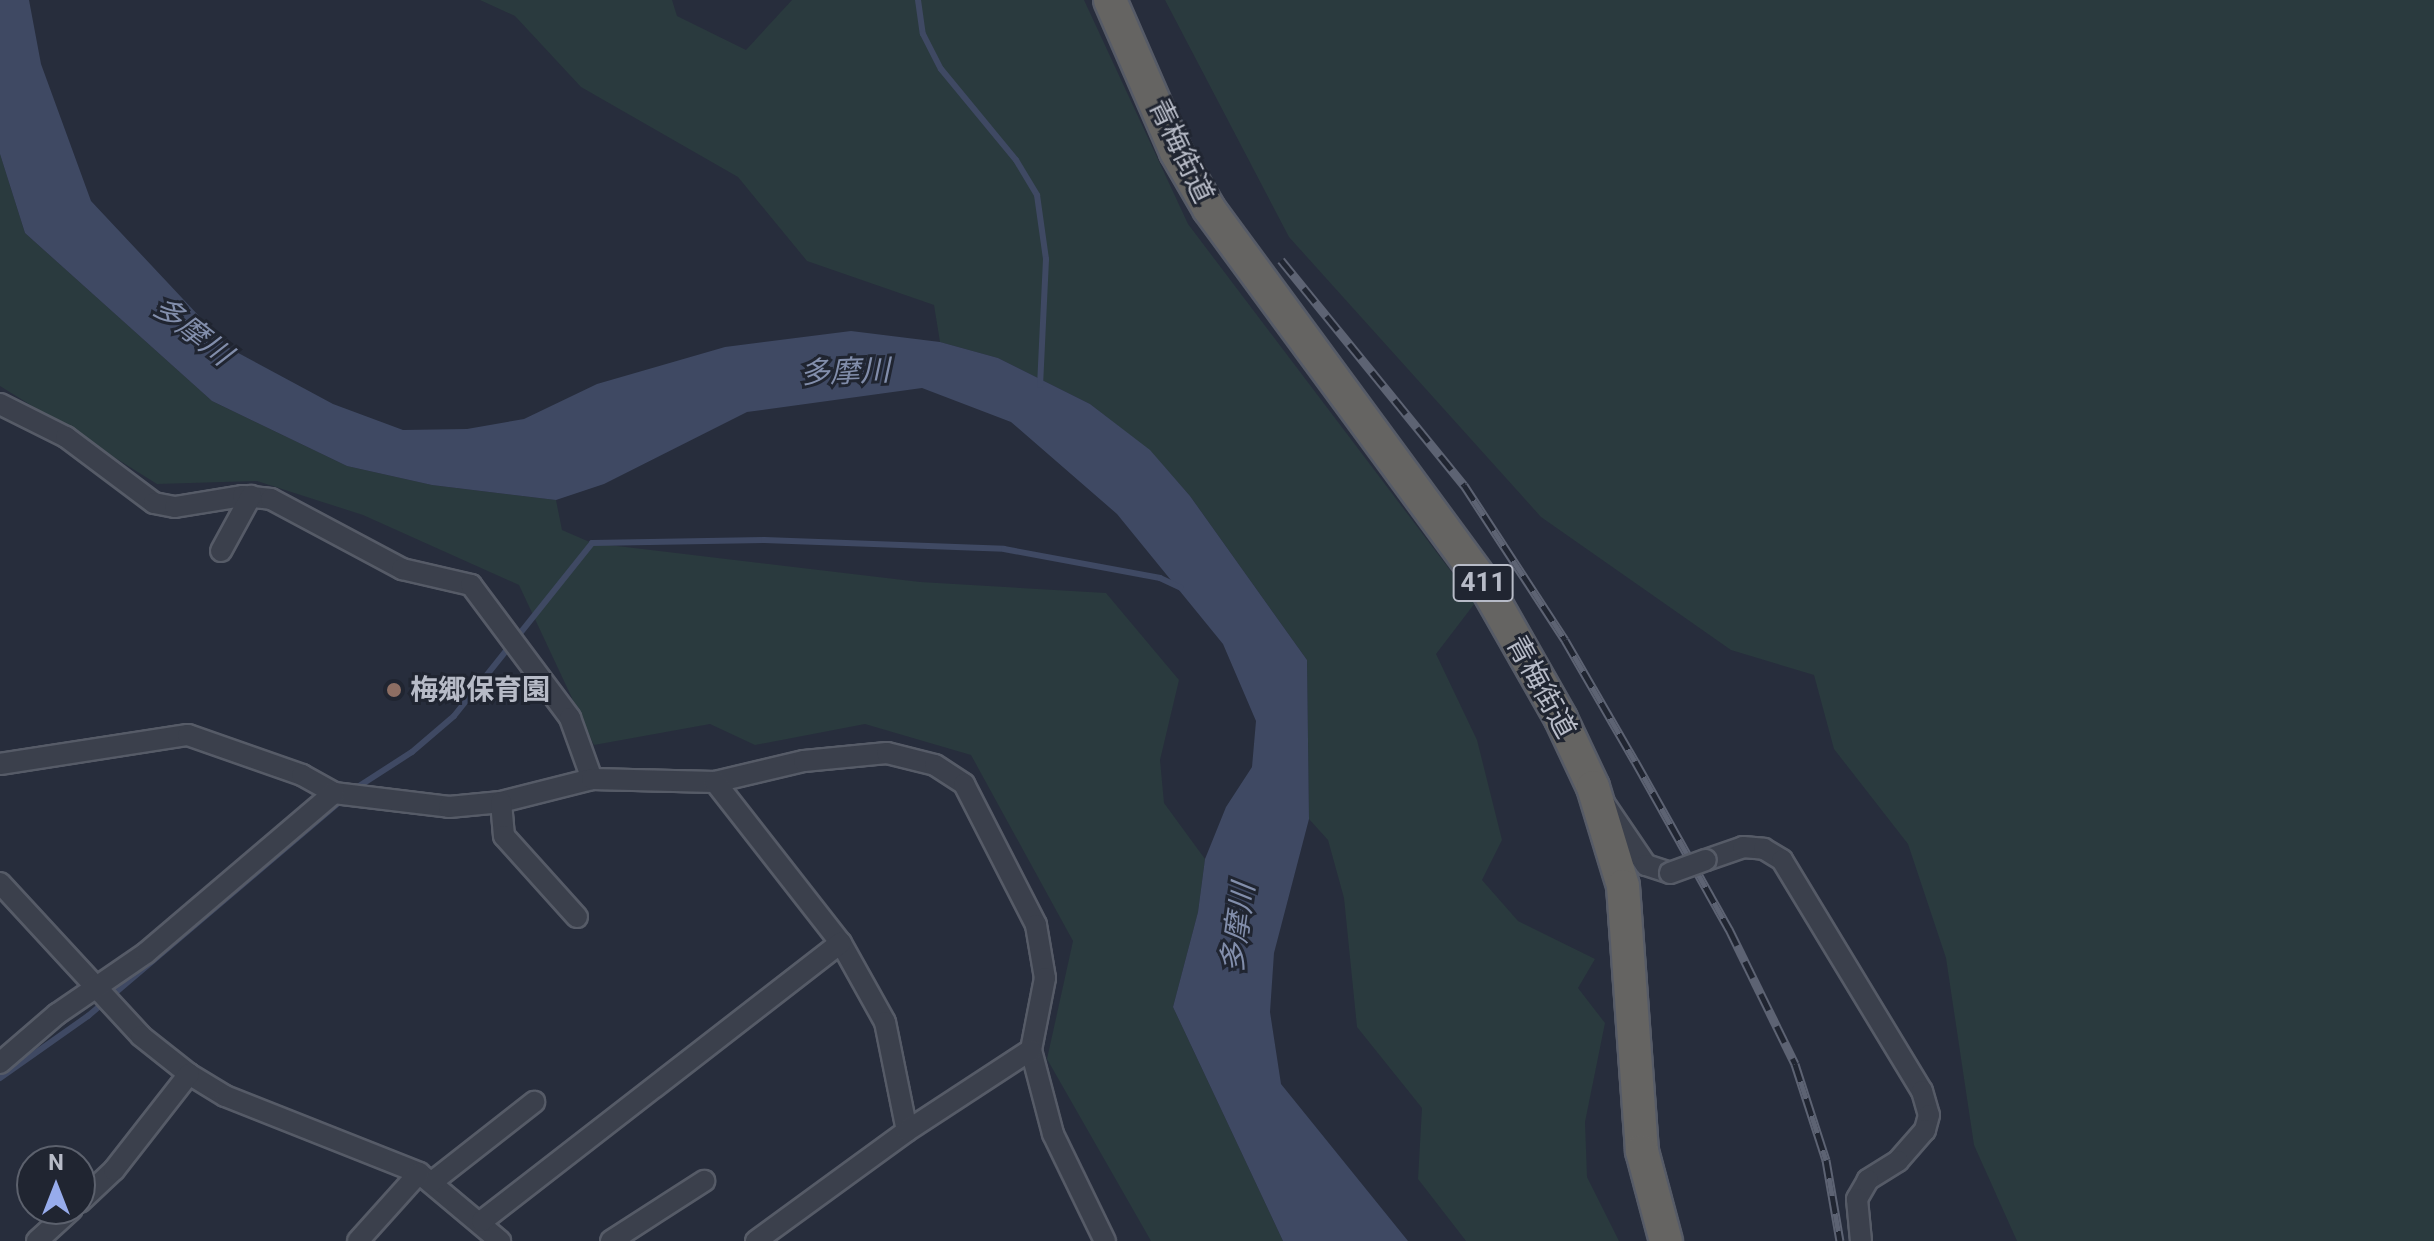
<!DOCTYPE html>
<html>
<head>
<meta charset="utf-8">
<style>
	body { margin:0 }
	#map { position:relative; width:2434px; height:1241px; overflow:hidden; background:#272d3c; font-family:Roboto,"Noto Sans JP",sans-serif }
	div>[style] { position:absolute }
	.green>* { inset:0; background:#2a3a3e }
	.water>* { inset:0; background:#3f4963 }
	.stream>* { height:6px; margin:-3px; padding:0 3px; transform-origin:3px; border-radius:3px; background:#3f4963 }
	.roads { filter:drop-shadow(2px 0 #565b67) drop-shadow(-2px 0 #565b67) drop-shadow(0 2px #565b67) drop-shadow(0 -2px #565b67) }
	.minor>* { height:20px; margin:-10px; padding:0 10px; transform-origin:10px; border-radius:10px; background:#3b404c }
	.trunk>* { height:32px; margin:-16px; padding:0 16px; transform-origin:16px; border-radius:16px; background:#656462 }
	.rail>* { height:9px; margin-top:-4.5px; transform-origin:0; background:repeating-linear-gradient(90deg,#202531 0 18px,#5d6373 0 36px); box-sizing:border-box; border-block:2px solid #5d6373 }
	.bridges { filter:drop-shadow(2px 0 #565b67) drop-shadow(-2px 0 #565b67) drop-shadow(0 2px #565b67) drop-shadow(0 -2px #565b67) }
	.minor-bridge>* { height:20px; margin:-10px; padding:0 10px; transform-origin:10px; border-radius:10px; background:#3b404c }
	.dots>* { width:22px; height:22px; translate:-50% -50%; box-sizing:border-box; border:4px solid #202531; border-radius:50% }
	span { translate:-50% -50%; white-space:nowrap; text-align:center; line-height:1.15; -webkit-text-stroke:6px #202531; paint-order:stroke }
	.shield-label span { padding:2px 6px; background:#202531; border:2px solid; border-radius:6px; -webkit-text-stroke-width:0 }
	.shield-label { font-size:26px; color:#b7bbc7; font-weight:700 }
	.street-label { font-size:28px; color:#b7bbc7 }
	.poi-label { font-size:28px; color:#b7bbc7; font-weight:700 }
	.left { translate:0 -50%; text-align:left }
	.water-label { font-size:30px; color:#828eab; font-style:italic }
	.north { position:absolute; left:16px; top:1145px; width:80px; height:80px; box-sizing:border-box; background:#202531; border:2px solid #5c616d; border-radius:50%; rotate:0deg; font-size:22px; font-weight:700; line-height:32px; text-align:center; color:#b7bbc7 }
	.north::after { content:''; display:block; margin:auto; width:28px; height:36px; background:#97acec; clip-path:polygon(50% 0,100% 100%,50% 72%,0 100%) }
</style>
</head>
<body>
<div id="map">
	<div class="green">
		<i style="clip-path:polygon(480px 0,672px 0,677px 16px,746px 50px,792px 0,1084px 0,1188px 224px,1475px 603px,1436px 654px,1477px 740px,1502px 840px,1482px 880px,1518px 921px,1595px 959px,1578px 988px,1605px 1023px,1585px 1122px,1587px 1177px,1619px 1241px,1466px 1241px,1418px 1179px,1422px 1108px,1357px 1027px,1344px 898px,1328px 840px,1309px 819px,1307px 660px,1190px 496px,1150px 451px,1090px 404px,998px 358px,940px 342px,934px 305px,807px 261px,738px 177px,581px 87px,515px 16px)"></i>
		<i style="clip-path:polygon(1165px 0,2434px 0,2434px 1241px,2017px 1241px,1974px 1145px,1946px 958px,1908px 844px,1834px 749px,1814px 675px,1731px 650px,1541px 517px,1289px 237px)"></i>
		<i style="clip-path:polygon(0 154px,25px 233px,212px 401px,347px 466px,432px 485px,556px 500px,562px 530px,592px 543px,920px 582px,1106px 593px,1179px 680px,1160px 760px,1164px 803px,1205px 859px,1198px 912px,1173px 1007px,1283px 1241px,1151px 1241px,1047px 1059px,1073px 941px,971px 755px,865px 724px,755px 745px,710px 724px,594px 745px,519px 585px,363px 515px,257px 481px,157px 484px,0 386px)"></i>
	</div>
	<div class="water">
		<i style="clip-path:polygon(0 0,29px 0,41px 64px,91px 201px,229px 348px,333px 404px,403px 430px,467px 429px,524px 419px,597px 384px,725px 347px,851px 331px,940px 342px,998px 358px,1090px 404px,1150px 450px,1190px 496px,1307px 660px,1309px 819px,1274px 953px,1270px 1012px,1281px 1084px,1408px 1241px,1283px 1241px,1173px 1007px,1198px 912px,1205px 859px,1226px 807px,1252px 767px,1256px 721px,1223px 644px,1117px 514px,1011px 422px,922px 388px,747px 412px,604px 484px,556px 500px,432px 485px,347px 466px,212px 401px,25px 233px,0 154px)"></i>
	</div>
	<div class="stream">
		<i style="left:918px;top:0;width:34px;rotate:82deg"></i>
		<i style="left:923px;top:34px;width:39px;rotate:63deg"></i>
		<i style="left:941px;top:69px;width:118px;rotate:50.5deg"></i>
		<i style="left:1016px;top:160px;width:41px;rotate:59deg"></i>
		<i style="left:1037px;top:195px;width:65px;rotate:82deg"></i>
		<i style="left:1046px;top:259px;width:126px;rotate:92.7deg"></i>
		<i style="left:353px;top:790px;width:70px;rotate:-32.8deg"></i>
		<i style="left:412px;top:752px;width:55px;rotate:-40.6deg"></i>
		<i style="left:454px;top:716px;width:221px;rotate:-51.4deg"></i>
		<i style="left:592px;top:543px;width:172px;rotate:-1deg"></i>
		<i style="left:764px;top:540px;width:240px;rotate:2.1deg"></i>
		<i style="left:1004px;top:549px;width:159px;rotate:10.5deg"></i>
		<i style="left:1160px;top:578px;width:23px;rotate:25deg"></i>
		<i style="left:0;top:1078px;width:108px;rotate:-35.2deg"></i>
		<i style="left:88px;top:1016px;width:333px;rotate:-40.4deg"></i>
	</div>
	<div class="roads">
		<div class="minor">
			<i style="left:0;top:404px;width:74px;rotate:26.6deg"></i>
			<i style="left:66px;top:437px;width:110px;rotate:36.9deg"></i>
			<i style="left:154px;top:503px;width:21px;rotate:11deg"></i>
			<i style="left:175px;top:507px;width:69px;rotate:-9.2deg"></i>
			<i style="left:243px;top:496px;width:28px;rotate:6deg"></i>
			<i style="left:271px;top:499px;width:149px;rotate:28.1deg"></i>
			<i style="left:402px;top:569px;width:71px;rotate:13.1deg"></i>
			<i style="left:471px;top:585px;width:166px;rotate:53.3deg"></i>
			<i style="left:570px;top:718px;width:65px;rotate:70.2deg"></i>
			<i style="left:221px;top:551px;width:63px;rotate:-61.4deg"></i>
			<i style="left:0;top:764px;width:190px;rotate:-8.8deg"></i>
			<i style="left:188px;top:735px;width:121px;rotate:19.3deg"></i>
			<i style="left:302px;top:775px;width:37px;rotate:29deg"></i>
			<i style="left:334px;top:793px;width:116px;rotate:6.9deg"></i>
			<i style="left:449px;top:807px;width:52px;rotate:-5.5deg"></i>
			<i style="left:501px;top:802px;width:94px;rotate:-14.2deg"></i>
			<i style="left:592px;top:779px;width:123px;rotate:1.4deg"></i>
			<i style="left:715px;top:782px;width:91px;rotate:-13.3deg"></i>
			<i style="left:804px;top:761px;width:83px;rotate:-5.5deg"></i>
			<i style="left:887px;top:753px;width:49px;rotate:14deg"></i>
			<i style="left:935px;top:765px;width:35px;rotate:33deg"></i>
			<i style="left:964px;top:784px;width:158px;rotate:62.9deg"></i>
			<i style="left:1036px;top:925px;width:54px;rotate:80.4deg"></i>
			<i style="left:1045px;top:978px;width:73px;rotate:101deg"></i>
			<i style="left:1031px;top:1050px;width:87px;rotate:75.3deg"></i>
			<i style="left:1053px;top:1134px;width:119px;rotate:64.1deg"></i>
			<i style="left:715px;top:782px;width:204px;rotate:52deg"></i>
			<i style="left:841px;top:943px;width:90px;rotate:60.9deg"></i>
			<i style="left:885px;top:1022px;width:111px;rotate:78.6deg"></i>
			<i style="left:501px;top:802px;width:34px;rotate:85deg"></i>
			<i style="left:504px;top:836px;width:109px;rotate:48deg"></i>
			<i style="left:1604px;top:803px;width:75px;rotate:55.9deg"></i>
			<i style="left:1646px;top:865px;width:25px;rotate:18deg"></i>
			<i style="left:1706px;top:860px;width:39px;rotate:-19deg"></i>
			<i style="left:1743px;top:847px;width:21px;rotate:5deg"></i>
			<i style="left:1764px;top:849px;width:21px;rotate:31deg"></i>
			<i style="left:1782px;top:860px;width:270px;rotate:58.8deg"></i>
			<i style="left:1922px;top:1091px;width:25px;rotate:74deg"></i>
			<i style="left:1929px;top:1115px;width:16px;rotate:105deg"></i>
			<i style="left:1925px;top:1130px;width:41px;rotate:131.1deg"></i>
			<i style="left:1898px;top:1161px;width:36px;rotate:148deg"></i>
			<i style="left:1868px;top:1180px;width:22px;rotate:120deg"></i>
			<i style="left:1857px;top:1199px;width:42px;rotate:84.6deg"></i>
			<i style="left:0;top:883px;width:208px;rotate:47.3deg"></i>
			<i style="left:141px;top:1036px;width:61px;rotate:38.4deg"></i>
			<i style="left:189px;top:1074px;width:42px;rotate:31.4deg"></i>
			<i style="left:225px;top:1096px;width:209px;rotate:21.6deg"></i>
			<i style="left:419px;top:1173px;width:106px;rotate:40deg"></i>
			<i style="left:0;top:1063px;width:75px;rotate:-40.7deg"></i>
			<i style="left:57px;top:1014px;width:108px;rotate:-34.4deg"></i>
			<i style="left:146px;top:953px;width:247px;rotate:-40.4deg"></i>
			<i style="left:432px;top:1182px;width:130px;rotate:-38.1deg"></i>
			<i style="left:80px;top:1202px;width:47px;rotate:-43.3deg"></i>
			<i style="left:114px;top:1170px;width:122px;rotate:-52deg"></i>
			<i style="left:482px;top:1221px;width:454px;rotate:-37.8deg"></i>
			<i style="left:37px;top:1241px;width:47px;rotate:-42.4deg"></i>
			<i style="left:358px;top:1241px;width:91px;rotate:-48.1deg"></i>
			<i style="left:611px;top:1241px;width:111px;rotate:-32.8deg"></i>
			<i style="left:756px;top:1241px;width:187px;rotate:-36.1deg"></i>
			<i style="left:907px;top:1131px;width:148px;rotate:-33.2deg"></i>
		</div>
		<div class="trunk">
			<i style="left:1110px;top:0;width:166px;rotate:66.5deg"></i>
			<i style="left:1176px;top:152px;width:66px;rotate:59.9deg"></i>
			<i style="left:1209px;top:209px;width:466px;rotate:53.7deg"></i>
			<i style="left:1485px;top:585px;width:154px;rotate:60.4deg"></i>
			<i style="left:1561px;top:719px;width:75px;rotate:64.8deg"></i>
			<i style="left:1593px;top:787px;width:103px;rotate:73.1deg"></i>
			<i style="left:1623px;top:886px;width:266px;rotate:85.9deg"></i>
			<i style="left:1642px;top:1151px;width:93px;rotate:75.1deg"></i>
		</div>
	</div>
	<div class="rail">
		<i style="left:1281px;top:260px;width:290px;rotate:50.9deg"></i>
		<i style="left:1464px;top:485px;width:185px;rotate:56.9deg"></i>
		<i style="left:1565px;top:640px;width:140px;rotate:60deg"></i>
		<i style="left:1635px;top:761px;width:193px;rotate:60.8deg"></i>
		<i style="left:1729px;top:929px;width:150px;rotate:63.9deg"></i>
		<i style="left:1795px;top:1064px;width:101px;rotate:72.1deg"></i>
		<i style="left:1826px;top:1160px;width:82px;rotate:80.2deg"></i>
	</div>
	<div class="bridges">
		<div class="minor-bridge">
			<i style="left:1670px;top:873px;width:38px;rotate:-20deg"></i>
		</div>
	</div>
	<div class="dots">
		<i style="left:394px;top:690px;background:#8d6e63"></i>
	</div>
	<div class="shield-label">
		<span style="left:1483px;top:583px">411</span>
	</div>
	<div class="street-label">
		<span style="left:1181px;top:151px;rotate:64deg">青梅街道</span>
		<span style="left:1541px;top:687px;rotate:61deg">青梅街道</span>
	</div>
	<div class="poi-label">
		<span class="left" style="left:410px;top:690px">梅郷保育園</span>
	</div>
	<div class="water-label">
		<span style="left:192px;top:331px;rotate:38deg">多摩川</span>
		<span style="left:845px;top:372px;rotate:-2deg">多摩川</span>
		<span style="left:1238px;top:928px;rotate:-82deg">多摩川</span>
	</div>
	<div class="north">N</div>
</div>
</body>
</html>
